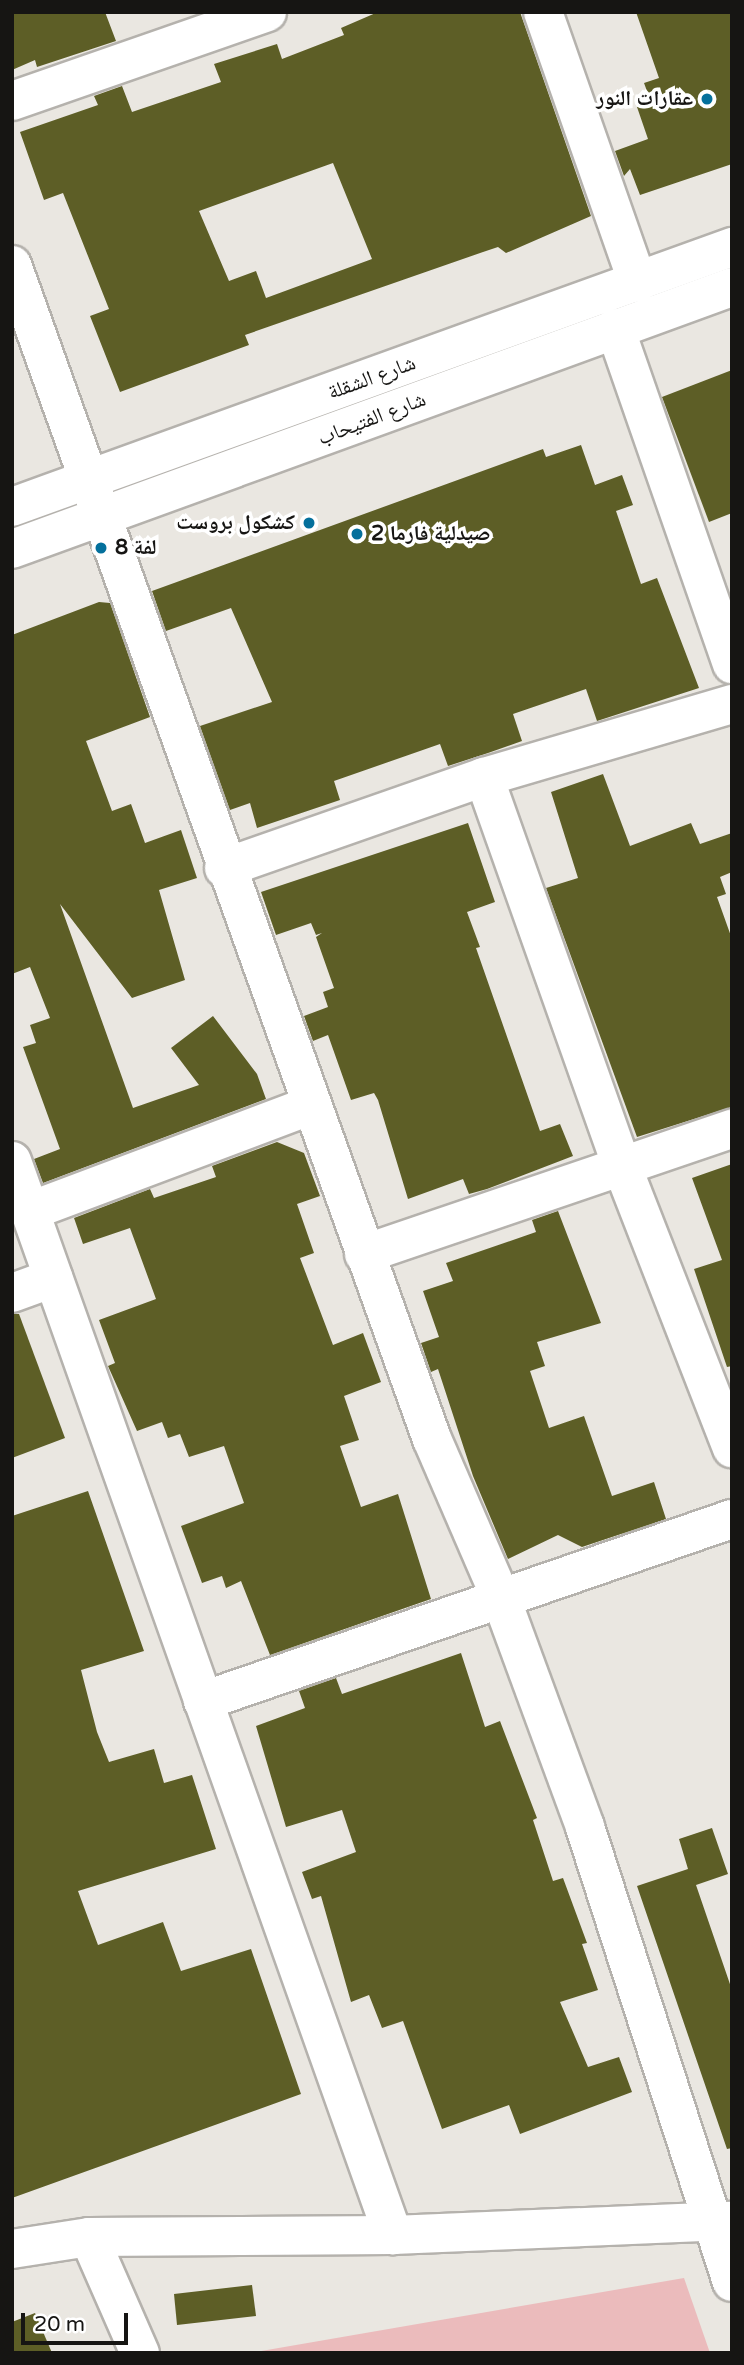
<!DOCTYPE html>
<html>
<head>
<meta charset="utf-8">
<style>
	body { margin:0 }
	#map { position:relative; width:744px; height:2365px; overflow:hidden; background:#eae7e1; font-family:"Varela Round","Noto Naskh Arabic",sans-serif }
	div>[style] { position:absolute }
	.green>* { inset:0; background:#ebbbbc }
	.building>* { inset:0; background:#5d5e26 }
	.roads { filter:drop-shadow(2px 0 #b5b2ad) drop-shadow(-2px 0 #b5b2ad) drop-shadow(0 2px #b5b2ad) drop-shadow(0 -2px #b5b2ad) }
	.street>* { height:38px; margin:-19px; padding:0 19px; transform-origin:19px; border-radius:19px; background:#fff }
	.secondary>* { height:38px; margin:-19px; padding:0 19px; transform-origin:19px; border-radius:19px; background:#fff }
	.dots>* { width:19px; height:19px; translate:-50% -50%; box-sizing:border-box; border:4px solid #fff; border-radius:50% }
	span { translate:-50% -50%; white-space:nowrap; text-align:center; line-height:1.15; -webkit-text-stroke:7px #fff; paint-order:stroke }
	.poi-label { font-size:21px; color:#161513; font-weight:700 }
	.right { translate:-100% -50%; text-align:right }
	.left { translate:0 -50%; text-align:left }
	.street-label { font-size:21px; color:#161513 }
	.frame { position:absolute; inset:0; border:14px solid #161513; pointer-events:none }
	.scale { position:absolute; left:21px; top:2313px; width:107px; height:32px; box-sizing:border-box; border:4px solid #161513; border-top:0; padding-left:9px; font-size:21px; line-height:24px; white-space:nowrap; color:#161513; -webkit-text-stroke:5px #fff; paint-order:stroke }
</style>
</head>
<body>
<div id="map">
	<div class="green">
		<i style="clip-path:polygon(684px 2278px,710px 2353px,249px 2353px)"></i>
	</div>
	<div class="building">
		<i style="clip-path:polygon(12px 12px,105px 12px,116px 41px,37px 67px,35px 60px,12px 70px)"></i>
		<i style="clip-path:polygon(evenodd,378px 12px,520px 12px,591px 216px,506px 253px,498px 247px,483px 252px,245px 335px,249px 345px,120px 392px,90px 316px,109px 309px,63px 193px,44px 200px,20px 132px,98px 105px,94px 96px,122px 86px,132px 112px,221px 82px,214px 64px,277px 44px,282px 59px,344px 35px,341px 28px,378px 12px,333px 163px,372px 259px,266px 298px,256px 271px,229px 281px,199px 211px,333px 163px)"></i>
		<i style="clip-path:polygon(636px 12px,732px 12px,732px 164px,640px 195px,630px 169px,624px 176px,615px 151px,648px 139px,637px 107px,651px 102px,644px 83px,659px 78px)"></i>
		<i style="clip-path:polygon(732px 370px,732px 513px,709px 522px,662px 397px)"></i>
		<i style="clip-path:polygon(581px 445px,595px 485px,622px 475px,633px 505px,616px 511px,641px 584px,657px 578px,699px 688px,597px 721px,586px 689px,513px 714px,522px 741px,488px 753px,448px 766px,440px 744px,334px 781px,340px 800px,257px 828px,250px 803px,230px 810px,200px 726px,272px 702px,231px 608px,166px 631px,152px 591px,543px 449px,546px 457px)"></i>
		<i style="clip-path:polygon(99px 602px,110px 603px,150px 717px,86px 741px,112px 811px,131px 804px,145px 843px,181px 830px,197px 878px,159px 890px,185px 980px,132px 998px,60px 904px,133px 1108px,199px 1085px,171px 1048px,213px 1016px,257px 1074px,266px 1099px,43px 1183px,34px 1159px,60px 1149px,23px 1047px,36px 1043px,30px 1025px,50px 1018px,30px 967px,12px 974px,12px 635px)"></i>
		<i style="clip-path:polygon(603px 774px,630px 846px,691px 823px,700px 844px,732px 833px,732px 872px,720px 877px,726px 894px,717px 897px,732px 939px,732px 1107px,637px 1137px,546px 888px,578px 878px,551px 792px)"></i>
		<i style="clip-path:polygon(468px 823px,495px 902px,467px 912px,480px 947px,476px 948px,540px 1131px,560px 1124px,573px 1156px,487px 1189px,469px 1194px,463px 1179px,408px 1199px,378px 1100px,374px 1093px,351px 1100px,328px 1035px,313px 1041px,304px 1016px,328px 1007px,323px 992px,334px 988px,316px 937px,322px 933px,316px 935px,311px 923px,276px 935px,261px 892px)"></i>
		<i style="clip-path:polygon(277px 1142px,304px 1153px,320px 1196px,297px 1204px,314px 1253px,300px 1258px,333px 1345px,363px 1333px,381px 1382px,344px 1396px,359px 1440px,340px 1446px,361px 1507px,398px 1494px,431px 1599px,270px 1655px,241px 1581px,226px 1588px,222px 1576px,202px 1583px,181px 1526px,244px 1503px,224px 1446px,189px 1457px,180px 1434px,168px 1438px,162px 1422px,137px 1431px,108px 1366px,115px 1363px,99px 1320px,156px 1299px,130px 1228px,83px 1244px,74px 1218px,150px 1189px,154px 1198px,216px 1177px,212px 1166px)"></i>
		<i style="clip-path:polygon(732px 1164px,732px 1366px,727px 1367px,694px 1269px,722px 1260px,692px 1178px)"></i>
		<i style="clip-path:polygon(558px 1211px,601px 1323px,537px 1342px,545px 1366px,530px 1371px,549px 1428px,584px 1416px,612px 1496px,654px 1482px,666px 1519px,582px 1547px,558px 1535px,508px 1559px,473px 1476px,438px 1369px,431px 1372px,421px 1343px,439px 1337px,423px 1291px,453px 1281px,446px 1263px,536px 1232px,532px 1220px)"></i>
		<i style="clip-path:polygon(12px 1314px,19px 1314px,65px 1438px,12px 1458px)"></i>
		<i style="clip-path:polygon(88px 1491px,144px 1651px,81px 1670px,97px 1732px,109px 1762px,154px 1749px,164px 1783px,192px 1775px,216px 1849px,78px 1891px,98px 1945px,163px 1922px,181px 1971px,251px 1949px,301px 2094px,12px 2198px,12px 1516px)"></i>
		<i style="clip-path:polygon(461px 1653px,485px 1727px,500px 1721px,537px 1818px,533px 1820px,553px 1881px,563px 1878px,587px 1943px,582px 1944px,598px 1990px,560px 2002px,588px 2067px,619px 2057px,632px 2092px,520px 2134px,509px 2105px,442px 2129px,403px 2021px,382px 2028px,369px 1995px,351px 2002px,321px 1896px,312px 1899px,302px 1872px,356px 1852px,342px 1810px,286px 1827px,256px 1726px,305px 1708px,299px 1691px,336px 1678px,342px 1694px)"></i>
		<i style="clip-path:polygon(712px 1828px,728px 1874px,696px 1885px,732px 1990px,732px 2148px,727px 2149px,637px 1886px,688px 1869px,679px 1839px)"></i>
		<i style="clip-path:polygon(252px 2285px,256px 2316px,177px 2325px,174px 2294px)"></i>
		<i style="clip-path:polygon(35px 2313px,52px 2353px,12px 2353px,12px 2322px)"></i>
	</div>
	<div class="roads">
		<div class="street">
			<i style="left:543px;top:12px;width:287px;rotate:70.7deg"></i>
			<i style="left:12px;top:101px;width:270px;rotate:-19.2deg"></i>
			<i style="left:12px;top:265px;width:1247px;rotate:70.32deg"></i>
			<i style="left:432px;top:1439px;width:176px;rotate:66.6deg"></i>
			<i style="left:502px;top:1601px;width:241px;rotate:69.8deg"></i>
			<i style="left:585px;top:1827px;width:478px;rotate:72.1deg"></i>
			<i style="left:615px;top:328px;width:356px;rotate:70.8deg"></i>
			<i style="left:484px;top:777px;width:413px;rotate:70.5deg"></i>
			<i style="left:622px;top:1166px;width:303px;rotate:68.7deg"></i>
			<i style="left:224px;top:868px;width:275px;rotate:-19.3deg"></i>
			<i style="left:484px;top:777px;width:259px;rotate:-16.4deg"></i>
			<i style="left:12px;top:1161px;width:1140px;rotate:70.47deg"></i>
			<i style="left:30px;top:1211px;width:299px;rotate:-20.6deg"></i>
			<i style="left:364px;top:1254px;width:389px;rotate:-18.8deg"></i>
			<i style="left:12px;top:1293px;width:44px;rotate:-20.1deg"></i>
			<i style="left:203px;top:1701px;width:559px;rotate:-18.99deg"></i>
			<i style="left:89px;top:2237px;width:127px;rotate:66.3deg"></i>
			<i style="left:12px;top:2249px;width:78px;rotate:-8.9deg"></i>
			<i style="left:89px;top:2237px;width:304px;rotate:-0.4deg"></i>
			<i style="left:393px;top:2235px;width:339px;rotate:-2.4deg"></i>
		</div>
		<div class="secondary">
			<i style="left:12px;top:507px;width:766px;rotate:-19.86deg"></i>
			<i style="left:12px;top:549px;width:766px;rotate:-20deg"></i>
		</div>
	</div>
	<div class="dots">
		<i style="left:707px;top:99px;background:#04709c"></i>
		<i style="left:309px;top:523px;background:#04709c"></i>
		<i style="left:357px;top:534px;background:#04709c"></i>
		<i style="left:101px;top:548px;background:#04709c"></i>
	</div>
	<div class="poi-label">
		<span class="right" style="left:693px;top:99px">عقارات النور</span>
		<span class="right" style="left:295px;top:523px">كشكول بروست</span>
		<span class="left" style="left:371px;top:534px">صيدلية فارما 2</span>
		<span class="left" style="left:115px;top:548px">لفة 8</span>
	</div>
	<div class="street-label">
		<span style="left:372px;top:378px;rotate:-20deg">شارع الشقلة</span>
		<span style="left:372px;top:419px;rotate:-21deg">شارع الفتيحاب</span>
	</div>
	<div class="frame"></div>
	<div class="scale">20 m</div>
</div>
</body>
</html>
